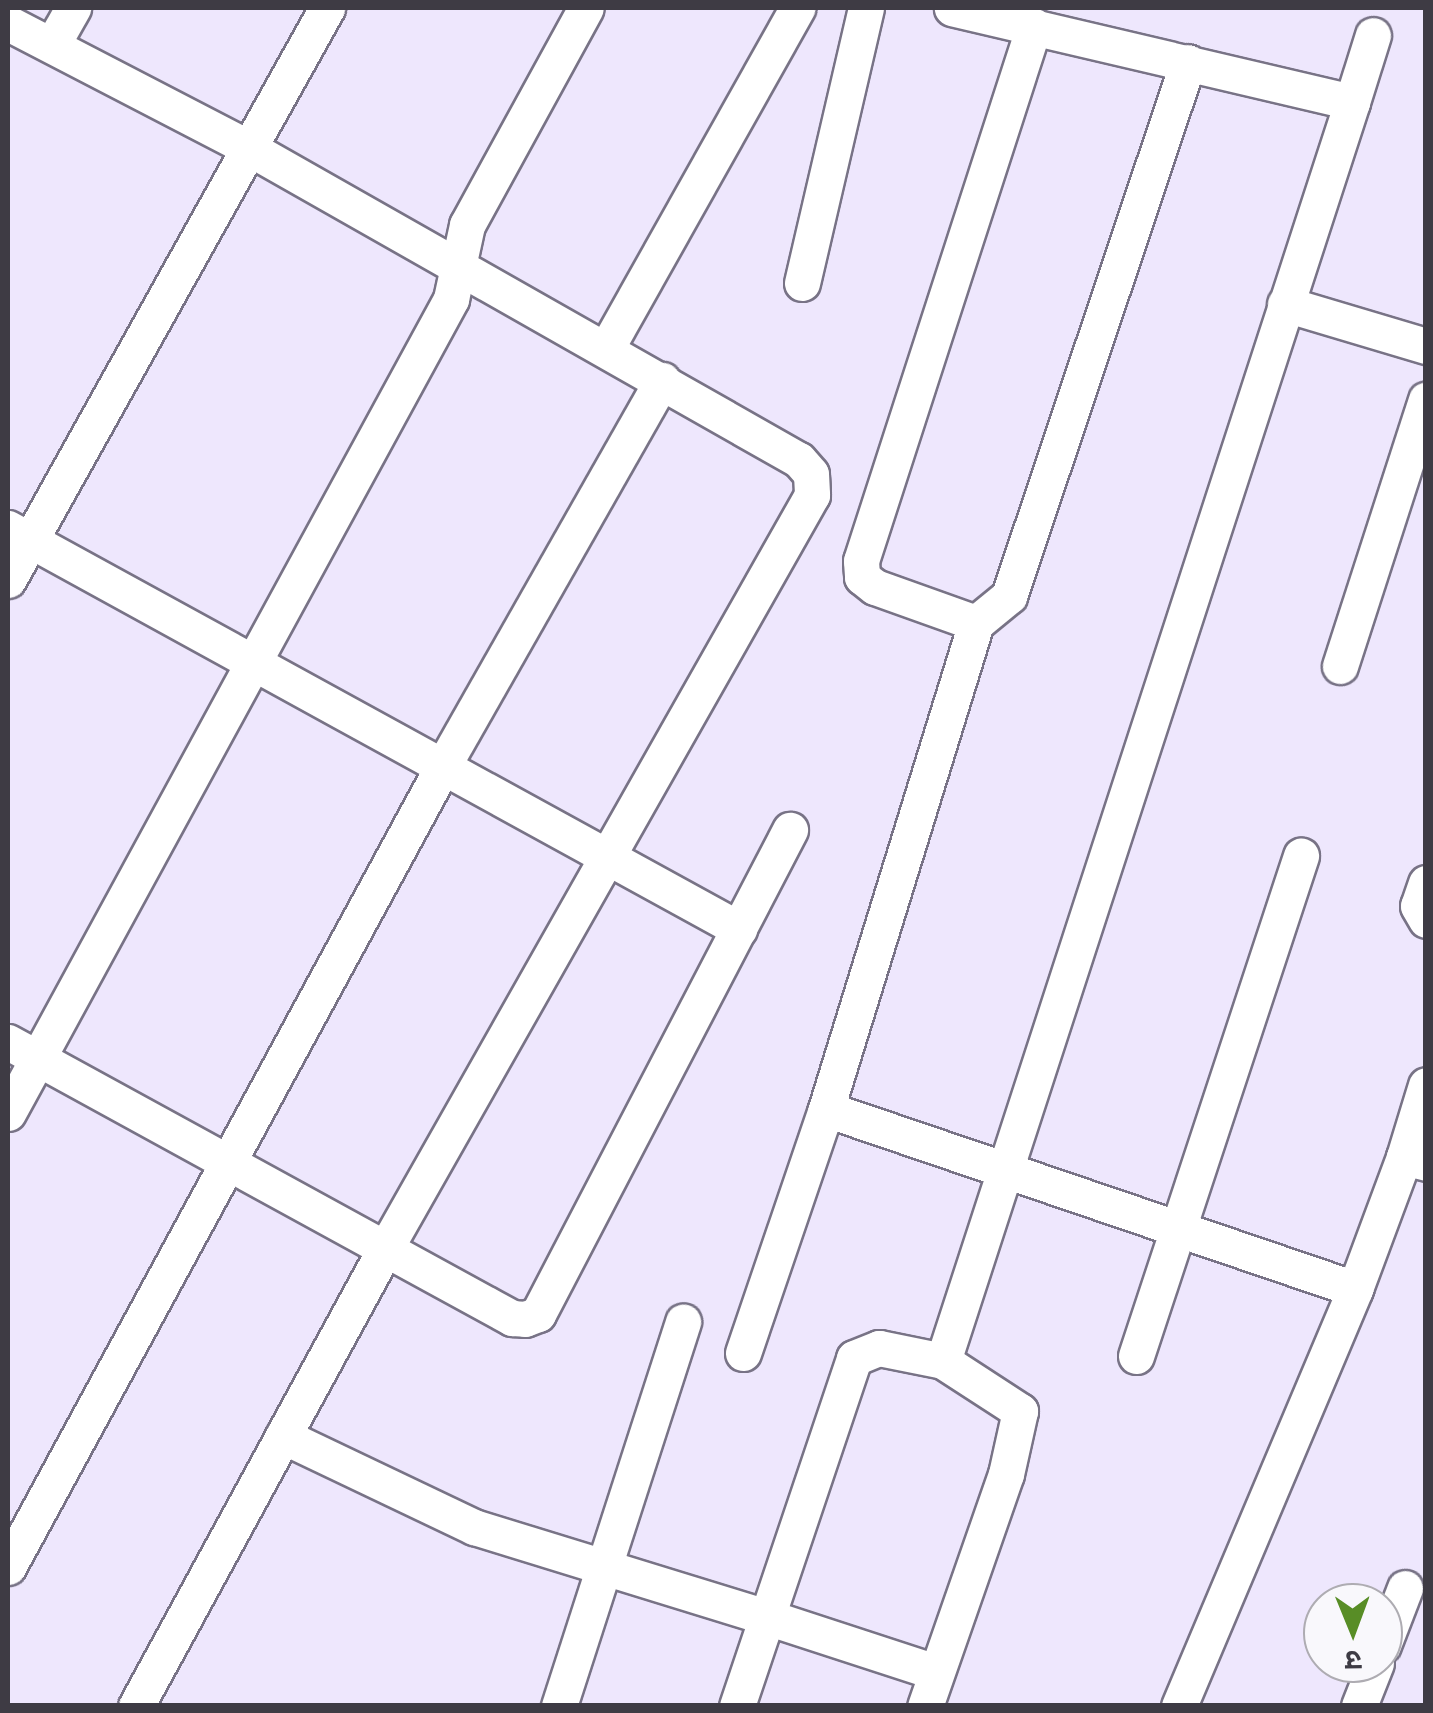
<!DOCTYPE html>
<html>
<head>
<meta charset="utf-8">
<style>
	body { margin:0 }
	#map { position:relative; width:1433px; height:1713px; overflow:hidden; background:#eee7fd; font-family:"PT Serif","Noto Sans Devanagari",serif }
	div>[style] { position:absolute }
	.roads { filter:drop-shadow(2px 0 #787386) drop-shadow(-2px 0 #787386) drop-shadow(0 2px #787386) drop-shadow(0 -2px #787386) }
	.street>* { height:35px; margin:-17.5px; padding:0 17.5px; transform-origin:17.5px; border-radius:17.5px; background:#fff }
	span { translate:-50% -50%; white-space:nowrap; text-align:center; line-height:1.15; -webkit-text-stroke:8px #f9f8fc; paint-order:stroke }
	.frame { position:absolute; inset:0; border:10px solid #3e3b44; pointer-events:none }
	.north { position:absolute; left:1303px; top:1583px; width:100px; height:100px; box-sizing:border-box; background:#f9f8fc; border:2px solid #aeacb2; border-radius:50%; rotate:179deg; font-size:28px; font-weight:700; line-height:40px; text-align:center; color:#3e3b44 }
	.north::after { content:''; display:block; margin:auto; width:35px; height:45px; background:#588d26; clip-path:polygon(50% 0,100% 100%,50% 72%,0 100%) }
</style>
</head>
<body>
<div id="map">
	<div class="roads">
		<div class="street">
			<i style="left:8px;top:23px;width:271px;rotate:27.4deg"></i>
			<i style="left:249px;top:148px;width:632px;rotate:29.57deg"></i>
			<i style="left:799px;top:460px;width:18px;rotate:49deg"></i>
			<i style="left:811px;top:474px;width:21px;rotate:87deg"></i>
			<i style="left:812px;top:495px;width:867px;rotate:119.52deg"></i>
			<i style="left:385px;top:1249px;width:520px;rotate:118.58deg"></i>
			<i style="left:1034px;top:26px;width:562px;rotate:107.92deg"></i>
			<i style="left:861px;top:561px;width:16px;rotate:86deg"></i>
			<i style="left:862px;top:577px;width:16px;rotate:38deg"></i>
			<i style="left:875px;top:587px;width:107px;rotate:19.6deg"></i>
			<i style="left:976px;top:623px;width:509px;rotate:107.15deg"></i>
			<i style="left:826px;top:1109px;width:559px;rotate:18.79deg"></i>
			<i style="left:52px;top:45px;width:43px;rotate:-60.4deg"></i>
			<i style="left:1352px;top:102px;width:70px;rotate:-72.6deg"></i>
			<i style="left:802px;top:283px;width:282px;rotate:-76.9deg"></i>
			<i style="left:1285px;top:304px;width:147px;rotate:16.6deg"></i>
			<i style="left:606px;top:349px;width:391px;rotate:-60.7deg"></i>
			<i style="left:8px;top:528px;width:834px;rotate:28.75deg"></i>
			<i style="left:8px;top:580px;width:655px;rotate:-60.85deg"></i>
			<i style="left:976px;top:623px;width:43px;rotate:-39.3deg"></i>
			<i style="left:1009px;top:596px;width:563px;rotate:-71.47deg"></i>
			<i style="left:1340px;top:666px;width:280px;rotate:-72.1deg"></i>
			<i style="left:1426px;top:883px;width:24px;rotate:109deg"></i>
			<i style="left:1418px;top:906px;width:16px;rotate:60deg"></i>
			<i style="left:8px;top:1042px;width:575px;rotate:28.71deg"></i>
			<i style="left:512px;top:1318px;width:13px;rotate:4deg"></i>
			<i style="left:525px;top:1319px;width:14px;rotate:-21deg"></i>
			<i style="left:538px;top:1314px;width:546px;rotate:-62.5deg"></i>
			<i style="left:8px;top:1113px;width:927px;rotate:-61.44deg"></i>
			<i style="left:451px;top:299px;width:76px;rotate:-77.8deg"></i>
			<i style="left:467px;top:225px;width:247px;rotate:-61.3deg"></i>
			<i style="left:1404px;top:1157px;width:75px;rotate:-73deg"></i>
			<i style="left:743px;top:1353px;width:258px;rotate:-71.2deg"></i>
			<i style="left:1136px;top:1356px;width:527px;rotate:-71.74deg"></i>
			<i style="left:943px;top:1361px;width:1324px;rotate:-72deg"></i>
			<i style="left:1352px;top:102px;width:411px;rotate:-166.8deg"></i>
			<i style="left:283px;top:1436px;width:212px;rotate:25.5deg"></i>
			<i style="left:474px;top:1527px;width:307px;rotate:17.1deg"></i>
			<i style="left:767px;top:1617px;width:273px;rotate:-71.4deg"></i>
			<i style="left:854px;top:1358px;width:27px;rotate:-22deg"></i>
			<i style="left:879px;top:1348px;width:65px;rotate:11.5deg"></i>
			<i style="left:943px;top:1361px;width:92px;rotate:33deg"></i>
			<i style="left:1020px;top:1411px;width:65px;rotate:102.5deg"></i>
			<i style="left:1006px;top:1474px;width:246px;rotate:109.2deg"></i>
			<i style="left:8px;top:1567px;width:911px;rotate:-61.49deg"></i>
			<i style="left:443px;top:766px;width:444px;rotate:-60.4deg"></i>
			<i style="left:1383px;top:1645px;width:61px;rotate:-68.9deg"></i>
			<i style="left:559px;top:1706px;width:404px;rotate:-72.1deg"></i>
			<i style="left:737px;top:1706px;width:94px;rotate:-71.4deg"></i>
			<i style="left:767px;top:1617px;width:177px;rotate:18.1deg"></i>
			<i style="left:1179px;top:1706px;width:453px;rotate:-67.1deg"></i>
			<i style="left:1355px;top:1289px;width:141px;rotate:-69.6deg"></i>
			<i style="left:1404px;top:1157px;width:23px;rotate:15deg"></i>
			<i style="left:1359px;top:1706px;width:46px;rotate:-68.4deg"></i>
		</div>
	</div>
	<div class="frame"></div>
	<div class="north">उ</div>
</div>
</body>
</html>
